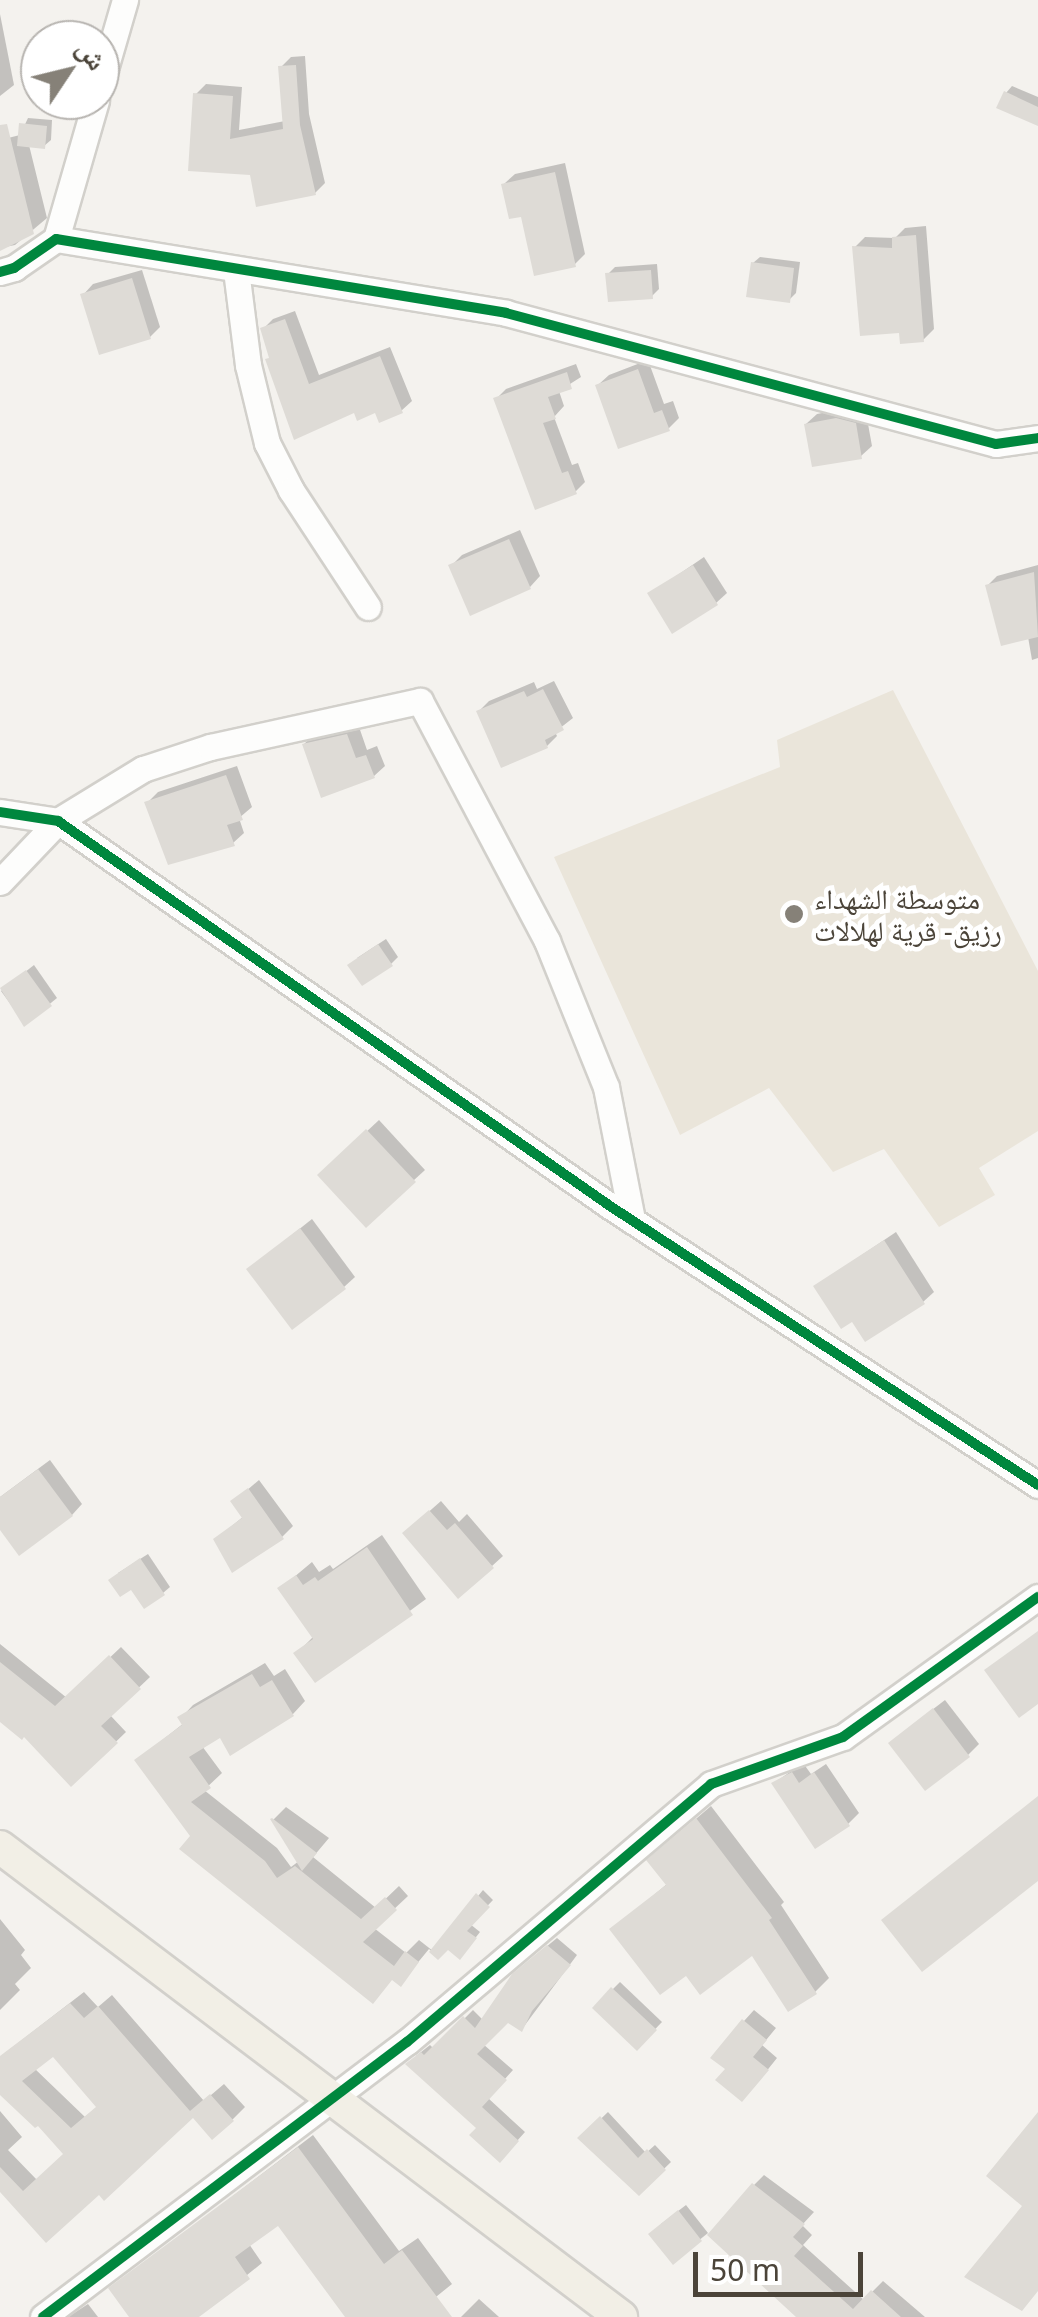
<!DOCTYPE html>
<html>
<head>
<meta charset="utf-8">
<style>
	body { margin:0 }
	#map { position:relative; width:1038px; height:2317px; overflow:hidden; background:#f4f2ee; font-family:"Noto Sans","Noto Naskh Arabic",sans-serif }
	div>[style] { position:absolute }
	.education>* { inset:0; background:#eae5da }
	.shadow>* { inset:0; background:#0003 }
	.building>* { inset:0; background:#dedbd6 }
	.roads { filter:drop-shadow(2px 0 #d2d0cb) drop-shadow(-2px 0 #d2d0cb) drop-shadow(0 2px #d2d0cb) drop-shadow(0 -2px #d2d0cb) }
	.minor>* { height:25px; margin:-12.5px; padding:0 12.5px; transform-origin:12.5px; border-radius:12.5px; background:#fdfdfc }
	.major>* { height:32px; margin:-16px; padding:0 16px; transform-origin:16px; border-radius:16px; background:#f2efe6 }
	.cycleway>* { height:10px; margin:-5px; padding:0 5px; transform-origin:5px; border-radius:5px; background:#00873e }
	.dots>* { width:28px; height:28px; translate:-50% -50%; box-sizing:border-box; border:5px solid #fff; border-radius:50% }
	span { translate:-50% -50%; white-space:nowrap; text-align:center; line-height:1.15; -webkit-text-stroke:9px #fff; paint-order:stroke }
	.poi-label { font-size:28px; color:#4b4439 }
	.left { translate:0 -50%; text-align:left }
	.north { position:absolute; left:20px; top:20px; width:100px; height:100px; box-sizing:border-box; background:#fff; border:2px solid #b7b4b0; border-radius:50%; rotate:55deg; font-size:28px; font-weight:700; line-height:40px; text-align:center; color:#4b4439 }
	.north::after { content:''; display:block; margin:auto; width:35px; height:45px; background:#868178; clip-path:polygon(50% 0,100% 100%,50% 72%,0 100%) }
	.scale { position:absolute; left:693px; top:2252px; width:170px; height:45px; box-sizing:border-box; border:5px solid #4b4439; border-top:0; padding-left:12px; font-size:30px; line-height:35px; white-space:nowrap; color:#4b4439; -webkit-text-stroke:8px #fff; paint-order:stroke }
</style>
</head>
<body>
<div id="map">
	<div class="education">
		<i style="clip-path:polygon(893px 690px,1038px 971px,1038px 1131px,979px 1168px,995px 1195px,939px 1227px,884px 1149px,833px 1172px,769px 1088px,680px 1135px,554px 857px,780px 767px,777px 740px)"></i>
	</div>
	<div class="shadow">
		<i style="clip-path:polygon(0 14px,14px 85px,0 96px)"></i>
		<i style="clip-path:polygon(305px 56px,309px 114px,325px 183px,315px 193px,252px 173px,196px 94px,206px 84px,242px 87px,239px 130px,285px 121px,281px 67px,291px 57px)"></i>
		<i style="clip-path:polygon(1012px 86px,1038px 97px,1038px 124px,1006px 93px)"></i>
		<i style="clip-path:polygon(28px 118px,52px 120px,51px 140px,44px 146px,29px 145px,47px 218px,15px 245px,0 248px,0 140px,20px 135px)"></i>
		<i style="clip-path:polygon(565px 163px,585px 254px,574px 265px,523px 214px,504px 184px,515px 174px)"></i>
		<i style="clip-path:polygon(926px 226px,934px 329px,923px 340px,901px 330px,855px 247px,865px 237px,895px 238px,905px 228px)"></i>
		<i style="clip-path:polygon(760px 257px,800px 262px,796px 293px,789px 300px,753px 263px)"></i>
		<i style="clip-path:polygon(657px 264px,659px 289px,652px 296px,608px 274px,615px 267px)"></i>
		<i style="clip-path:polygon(142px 270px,160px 327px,150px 337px,83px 295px,93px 284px)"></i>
		<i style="clip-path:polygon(295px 311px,319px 375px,390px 347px,412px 401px,401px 411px,355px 409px,295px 436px,263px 329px,273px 319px)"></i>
		<i style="clip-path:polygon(648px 360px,664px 404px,673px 401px,679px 418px,668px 429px,598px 385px,609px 375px)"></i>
		<i style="clip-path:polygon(576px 364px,581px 377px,559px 391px,564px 406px,554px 417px,572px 465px,578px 463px,585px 482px,575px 492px,496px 399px,506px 389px)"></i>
		<i style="clip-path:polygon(848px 408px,866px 413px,872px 446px,861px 456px,806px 424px,817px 414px)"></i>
		<i style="clip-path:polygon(520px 530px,540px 576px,530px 587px,451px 566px,462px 555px)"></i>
		<i style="clip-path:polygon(704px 557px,727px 593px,716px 603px,650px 594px)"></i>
		<i style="clip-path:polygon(1038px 565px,1038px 658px,1032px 660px,1028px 637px,988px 585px,997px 576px)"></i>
		<i style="clip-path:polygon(554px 681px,573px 718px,555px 732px,557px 736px,547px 746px,479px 711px,489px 701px,534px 682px,537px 689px)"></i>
		<i style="clip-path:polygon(358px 724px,367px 750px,377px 746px,385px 766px,374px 776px,304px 744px,315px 734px)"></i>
		<i style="clip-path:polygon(237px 766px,252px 807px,239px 818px,244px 833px,233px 843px,147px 803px,158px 792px)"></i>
		<i style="clip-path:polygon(386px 939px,398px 957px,391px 964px,357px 958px)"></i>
		<i style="clip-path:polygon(34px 965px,57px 998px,25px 1024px,1px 991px)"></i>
		<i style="clip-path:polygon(379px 1120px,425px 1170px,366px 1224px,320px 1175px)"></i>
		<i style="clip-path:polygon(312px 1219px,355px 1277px,344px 1287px,249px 1269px)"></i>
		<i style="clip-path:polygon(896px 1232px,934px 1292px,923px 1302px,816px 1286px)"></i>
		<i style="clip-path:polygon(50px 1460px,82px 1504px,72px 1515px,0 1526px,0 1497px)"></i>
		<i style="clip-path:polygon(259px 1480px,293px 1526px,282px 1537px,216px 1539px,244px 1516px,233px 1502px)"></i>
		<i style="clip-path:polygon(441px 1501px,459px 1522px,467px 1514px,503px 1556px,492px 1566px,416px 1523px)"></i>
		<i style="clip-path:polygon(382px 1535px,426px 1599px,316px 1680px,297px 1653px,314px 1636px,281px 1588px,312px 1562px,319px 1572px,330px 1565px,333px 1569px)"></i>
		<i style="clip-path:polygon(148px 1554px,170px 1587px,163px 1593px,118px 1573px)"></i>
		<i style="clip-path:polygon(0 1644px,67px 1698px,121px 1647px,150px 1677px,110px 1715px,126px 1732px,72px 1784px,25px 1734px,0 1719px)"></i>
		<i style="clip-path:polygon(265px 1663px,274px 1676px,285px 1669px,305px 1701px,293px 1714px,220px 1735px,202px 1746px,222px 1773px,204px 1790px,277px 1848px,291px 1867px,299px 1861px,273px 1820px,286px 1807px,329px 1838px,313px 1857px,376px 1908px,399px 1886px,408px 1896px,374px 1928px,406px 1953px,419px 1940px,433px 1951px,483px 1890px,493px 1900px,470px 1924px,480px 1932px,465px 1951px,448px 1947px,438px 1957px,429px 1949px,401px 1983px,193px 1836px,137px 1760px,184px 1723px,181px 1718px,193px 1705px)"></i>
		<i style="clip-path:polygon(945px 1700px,979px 1744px,968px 1755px,902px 1733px)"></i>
		<i style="clip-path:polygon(803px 1763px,811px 1774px,826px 1764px,859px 1813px,848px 1824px,774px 1783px)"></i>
		<i style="clip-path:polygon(711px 1806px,784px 1902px,781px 1905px,829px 1978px,815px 1992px,752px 1952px,686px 1972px,613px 1929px,667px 1884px,663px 1847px)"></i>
		<i style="clip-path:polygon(0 1919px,25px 1950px,21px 1955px,31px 1968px,15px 1984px,20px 1990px,0 2010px)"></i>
		<i style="clip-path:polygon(557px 1938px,577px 1955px,522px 2029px,508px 2020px,483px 2044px,513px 2070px,488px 2098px,525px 2132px,500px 2160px,479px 2127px,416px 2056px,430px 2045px,434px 2049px,473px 2010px,483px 2020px,523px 1966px)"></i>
		<i style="clip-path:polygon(620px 1982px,662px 2022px,637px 2048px,595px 2007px)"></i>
		<i style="clip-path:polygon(evenodd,84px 1992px,98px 2007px,112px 1995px,204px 2101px,224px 2084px,245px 2107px,232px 2120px,194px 2114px,104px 2198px,99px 2192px,46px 2239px,0 2188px,0 2111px,22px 2137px,8px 2150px,37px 2180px,66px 2154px,38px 2122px,0 2091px,0 2057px,84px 1992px,53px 2054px,98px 2106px,85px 2117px,34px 2068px,53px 2054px)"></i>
		<i style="clip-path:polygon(754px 2010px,776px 2028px,762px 2045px,777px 2058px,753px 2088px,728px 2069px,744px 2021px)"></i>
		<i style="clip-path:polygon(608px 2112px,646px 2153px,655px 2145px,671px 2162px,639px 2193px,581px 2138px)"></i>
		<i style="clip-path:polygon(313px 2135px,399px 2251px,418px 2238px,452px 2284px,411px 2317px,348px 2317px,278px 2222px,249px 2244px,262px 2263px,195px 2317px,132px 2317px,111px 2289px)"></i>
		<i style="clip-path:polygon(764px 2175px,814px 2212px,802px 2225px,812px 2235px,803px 2245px,864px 2300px,883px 2281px,925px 2317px,801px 2317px,754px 2185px)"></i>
		<i style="clip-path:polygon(686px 2205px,708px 2233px,673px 2261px,661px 2224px)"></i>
		<i style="clip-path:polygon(479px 2299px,499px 2317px,461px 2317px)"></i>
		<i style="clip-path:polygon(88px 2304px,98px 2317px,68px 2317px)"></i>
	</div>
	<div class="building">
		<i style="clip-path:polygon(296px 65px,300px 125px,316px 195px,256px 207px,250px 175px,188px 171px,193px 93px,233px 96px,230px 139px,283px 129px,278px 66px)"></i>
		<i style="clip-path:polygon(1004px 91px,1038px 107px,1038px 126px,996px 108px)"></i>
		<i style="clip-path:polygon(19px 123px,47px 126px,45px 149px,17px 146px)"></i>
		<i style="clip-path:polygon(7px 124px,34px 234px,0 251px,0 125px)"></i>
		<i style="clip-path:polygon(555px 172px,576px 267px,534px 276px,521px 217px,509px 219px,501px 184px)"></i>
		<i style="clip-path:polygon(916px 235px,924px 342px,900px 344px,899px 333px,860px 336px,852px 246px,892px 248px,892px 237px)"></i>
		<i style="clip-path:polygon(751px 262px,794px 268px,790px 303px,746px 297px)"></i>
		<i style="clip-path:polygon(651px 270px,653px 299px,608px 302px,605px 273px)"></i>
		<i style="clip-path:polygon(132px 278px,151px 339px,99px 355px,80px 294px)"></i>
		<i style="clip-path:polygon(285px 319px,309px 384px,380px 356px,403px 413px,379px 423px,375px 413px,357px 421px,354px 413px,294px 440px,265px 359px,269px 358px,260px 328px)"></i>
		<i style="clip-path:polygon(638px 369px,654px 413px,662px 410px,670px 431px,618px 449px,595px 385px)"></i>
		<i style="clip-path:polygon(567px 372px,572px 389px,548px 397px,556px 419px,543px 423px,562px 473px,568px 471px,577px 494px,535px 510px,493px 398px)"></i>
		<i style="clip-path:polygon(836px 418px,856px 423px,862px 459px,812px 467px,804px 424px)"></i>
		<i style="clip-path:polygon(509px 539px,531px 589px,470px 616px,448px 565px)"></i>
		<i style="clip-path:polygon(693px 565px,718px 605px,672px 634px,647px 593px)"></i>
		<i style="clip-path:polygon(1034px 572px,1038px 637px,1001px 646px,985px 585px)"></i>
		<i style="clip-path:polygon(543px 689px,564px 730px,545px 740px,548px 748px,501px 768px,476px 711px,524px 691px,527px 697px)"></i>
		<i style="clip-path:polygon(347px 734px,356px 758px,366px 755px,375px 778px,321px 798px,302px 744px)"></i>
		<i style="clip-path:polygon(226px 775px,243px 820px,227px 825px,235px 846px,168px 865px,144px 802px)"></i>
		<i style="clip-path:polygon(378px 944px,393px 966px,362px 986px,347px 965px)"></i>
		<i style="clip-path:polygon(26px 970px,52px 1006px,24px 1027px,0 988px)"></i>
		<i style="clip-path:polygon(366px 1129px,416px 1182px,366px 1228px,317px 1175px)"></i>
		<i style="clip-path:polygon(300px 1228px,346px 1289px,292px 1330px,246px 1269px)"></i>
		<i style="clip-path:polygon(884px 1240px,925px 1304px,865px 1342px,852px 1322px,841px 1329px,813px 1286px)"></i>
		<i style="clip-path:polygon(38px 1469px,73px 1516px,19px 1556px,0 1530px,0 1497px)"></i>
		<i style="clip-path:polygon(248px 1488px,284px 1539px,232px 1573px,213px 1539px,242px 1518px,230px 1501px)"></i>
		<i style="clip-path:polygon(429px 1510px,447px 1530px,455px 1523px,494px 1568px,458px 1599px,402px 1533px)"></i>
		<i style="clip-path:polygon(367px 1547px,413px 1615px,315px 1683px,293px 1653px,313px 1639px,277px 1588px,296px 1575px,303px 1585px,315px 1577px,318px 1581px)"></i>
		<i style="clip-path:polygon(140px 1558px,165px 1595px,144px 1609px,131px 1590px,120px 1597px,108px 1580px)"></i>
		<i style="clip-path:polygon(1038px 1631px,1038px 1704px,1019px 1718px,984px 1670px)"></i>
		<i style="clip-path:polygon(109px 1655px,141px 1689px,101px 1726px,118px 1743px,71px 1787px,24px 1737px,22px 1740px,0 1722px,0 1662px,55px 1706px)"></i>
		<i style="clip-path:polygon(252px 1674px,260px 1687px,272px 1680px,294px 1716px,230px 1756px,220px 1738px,189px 1757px,211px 1788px,191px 1802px,265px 1861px,277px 1878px,295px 1866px,361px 1919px,385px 1897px,397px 1910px,363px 1942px,394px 1966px,405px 1951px,419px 1962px,401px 1987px,392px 1980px,373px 2004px,179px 1849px,190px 1836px,134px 1760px,182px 1725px,177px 1717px)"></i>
		<i style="clip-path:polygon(933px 1708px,970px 1757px,925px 1791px,888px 1743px)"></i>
		<i style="clip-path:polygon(792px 1772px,799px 1783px,814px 1772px,850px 1826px,815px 1849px,771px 1783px)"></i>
		<i style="clip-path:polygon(1038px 1796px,1038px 1881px,922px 1972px,881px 1920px)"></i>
		<i style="clip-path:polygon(272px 1818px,317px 1853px,302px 1871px,270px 1819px)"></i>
		<i style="clip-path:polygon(696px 1818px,772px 1918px,769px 1920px,817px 1994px,788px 2012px,752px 1956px,700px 1995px,686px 1976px,660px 1995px,609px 1929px,666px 1885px,646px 1860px)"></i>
		<i style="clip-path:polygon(476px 1893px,490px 1907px,467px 1931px,477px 1938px,460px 1960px,448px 1950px,438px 1960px,429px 1952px)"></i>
		<i style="clip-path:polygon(547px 1945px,571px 1965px,532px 2011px,522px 2032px,508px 2023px,477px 2054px,507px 2080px,482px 2107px,519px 2141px,500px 2163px,469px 2135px,476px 2128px,405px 2064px,421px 2052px,424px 2055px,463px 2016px,475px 2028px,512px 1974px)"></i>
		<i style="clip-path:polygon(611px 1987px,657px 2030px,637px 2051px,592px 2008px)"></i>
		<i style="clip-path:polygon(evenodd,70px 2003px,84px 2018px,98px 2006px,190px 2111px,210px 2094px,234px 2121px,212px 2140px,193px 2118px,104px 2201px,99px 2195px,46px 2243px,0 2192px,0 2167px,23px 2191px,63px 2154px,38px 2126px,35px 2128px,0 2095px,0 2056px,70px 2003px,53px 2057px,96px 2107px,71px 2128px,22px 2081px,53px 2057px)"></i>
		<i style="clip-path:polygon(742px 2019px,767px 2040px,753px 2057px,769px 2070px,742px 2102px,715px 2080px,725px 2069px,710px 2058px)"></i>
		<i style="clip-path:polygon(1038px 2112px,1038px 2291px,1022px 2311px,964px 2277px,1022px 2206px,986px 2176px)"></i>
		<i style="clip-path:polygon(600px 2116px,638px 2158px,647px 2149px,666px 2170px,639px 2196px,577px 2138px)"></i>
		<i style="clip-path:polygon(298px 2147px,384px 2264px,402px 2250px,452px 2317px,345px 2317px,278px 2226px,235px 2257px,250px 2279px,199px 2317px,129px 2317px,108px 2288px)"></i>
		<i style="clip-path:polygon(752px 2183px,805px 2224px,793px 2237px,803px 2246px,794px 2256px,853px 2309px,871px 2290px,901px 2317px,796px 2317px,707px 2235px)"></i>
		<i style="clip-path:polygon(678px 2210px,702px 2241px,673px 2265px,648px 2234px)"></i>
	</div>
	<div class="roads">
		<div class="minor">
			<i style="left:100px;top:86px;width:90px;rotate:-73.8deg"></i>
			<i style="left:56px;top:239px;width:145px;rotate:-73.9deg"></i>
			<i style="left:236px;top:270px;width:96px;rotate:82.8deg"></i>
			<i style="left:248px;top:365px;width:80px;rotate:76.3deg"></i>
			<i style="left:267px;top:443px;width:53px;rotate:62.9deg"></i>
			<i style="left:291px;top:490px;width:140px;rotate:56.7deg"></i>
			<i style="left:0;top:272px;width:15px;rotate:-16deg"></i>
			<i style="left:14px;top:268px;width:51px;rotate:-34.6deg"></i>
			<i style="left:56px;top:239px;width:456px;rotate:9.3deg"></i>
			<i style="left:506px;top:313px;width:507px;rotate:14.97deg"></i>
			<i style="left:996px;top:444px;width:42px;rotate:-8.1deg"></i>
			<i style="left:0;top:812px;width:59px;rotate:8.8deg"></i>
			<i style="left:58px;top:821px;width:673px;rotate:34.89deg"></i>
			<i style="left:610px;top:1206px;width:511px;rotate:33.1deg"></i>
			<i style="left:0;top:882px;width:84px;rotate:-46.4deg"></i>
			<i style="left:58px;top:821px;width:100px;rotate:-31.5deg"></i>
			<i style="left:143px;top:769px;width:71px;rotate:-18.2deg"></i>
			<i style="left:210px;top:747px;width:215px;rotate:-12.4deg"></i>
			<i style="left:420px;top:701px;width:272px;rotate:62.1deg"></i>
			<i style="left:547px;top:941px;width:157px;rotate:68deg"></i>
			<i style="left:606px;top:1087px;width:136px;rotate:78.9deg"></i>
			<i style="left:43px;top:2317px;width:456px;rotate:-37.1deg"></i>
			<i style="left:407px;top:2042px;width:399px;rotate:-40.3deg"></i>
			<i style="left:711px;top:1784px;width:140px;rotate:-19.6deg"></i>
			<i style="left:843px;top:1737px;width:240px;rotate:-35.7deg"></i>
		</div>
		<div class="major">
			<i style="left:0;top:1847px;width:779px;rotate:37.12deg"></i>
		</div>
	</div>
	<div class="cycleway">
		<i style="left:0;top:272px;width:15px;rotate:-16deg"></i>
		<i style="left:14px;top:268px;width:51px;rotate:-34.6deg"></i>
		<i style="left:56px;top:239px;width:456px;rotate:9.3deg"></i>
		<i style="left:506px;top:313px;width:507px;rotate:14.97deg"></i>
		<i style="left:996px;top:444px;width:42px;rotate:-8.1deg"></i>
		<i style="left:0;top:812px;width:59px;rotate:8.8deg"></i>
		<i style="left:58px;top:821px;width:673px;rotate:34.89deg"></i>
		<i style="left:610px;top:1206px;width:511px;rotate:33.1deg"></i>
		<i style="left:43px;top:2317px;width:456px;rotate:-37.1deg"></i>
		<i style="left:407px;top:2042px;width:399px;rotate:-40.3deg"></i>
		<i style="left:711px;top:1784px;width:140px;rotate:-19.6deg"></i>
		<i style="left:843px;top:1737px;width:240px;rotate:-35.7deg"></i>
	</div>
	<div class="dots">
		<i style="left:794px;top:914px;background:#868178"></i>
	</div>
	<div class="poi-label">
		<span class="left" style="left:814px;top:914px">متوسطة الشهداء<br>رزيق- قرية لهلالات</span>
	</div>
	<div class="north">ش</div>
	<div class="scale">50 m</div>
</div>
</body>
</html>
